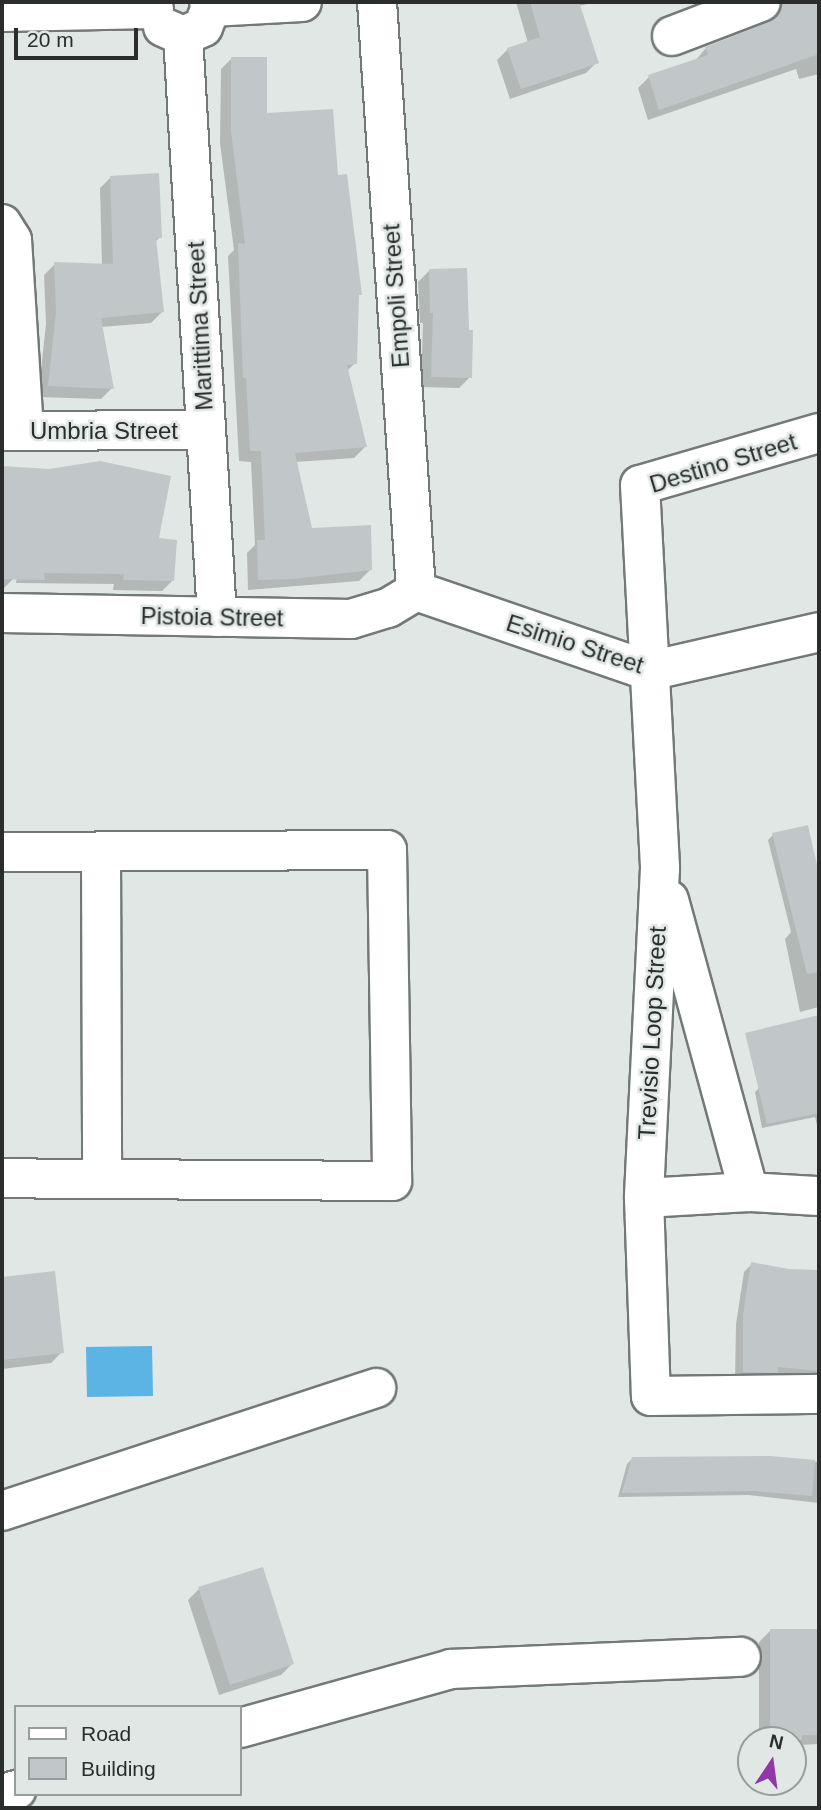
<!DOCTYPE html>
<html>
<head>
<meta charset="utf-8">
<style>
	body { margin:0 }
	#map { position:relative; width:821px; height:1810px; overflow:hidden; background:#e0e7e5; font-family:Arial,sans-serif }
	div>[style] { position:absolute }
	.water>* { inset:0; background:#5bb4e4 }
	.shadow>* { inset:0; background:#0003 }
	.building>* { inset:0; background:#c1c7c8 }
	.roads { filter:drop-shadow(2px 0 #737978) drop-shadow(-2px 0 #737978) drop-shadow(0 2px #737978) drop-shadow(0 -2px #737978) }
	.street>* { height:38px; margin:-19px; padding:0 19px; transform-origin:19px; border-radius:19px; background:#fff }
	span { translate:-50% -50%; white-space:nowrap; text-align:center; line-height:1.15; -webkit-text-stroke:5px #e0e7e5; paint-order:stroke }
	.street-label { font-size:24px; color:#2a2d2c }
	.frame { position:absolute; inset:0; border:4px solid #2a2d2c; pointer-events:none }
	.legend { position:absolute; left:14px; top:1705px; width:228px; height:91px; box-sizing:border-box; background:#e0e7e5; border:2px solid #979d9b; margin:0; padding:9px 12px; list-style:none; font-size:21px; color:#2a2d2c }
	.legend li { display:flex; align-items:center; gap:14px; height:35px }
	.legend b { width:35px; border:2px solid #979d9b }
	.north { position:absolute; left:737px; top:1726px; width:70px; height:70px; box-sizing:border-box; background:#e0e7e5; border:2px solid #979d9b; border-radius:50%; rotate:13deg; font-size:19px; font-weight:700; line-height:28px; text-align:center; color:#2a2d2c }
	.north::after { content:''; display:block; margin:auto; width:24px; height:32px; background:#9038a5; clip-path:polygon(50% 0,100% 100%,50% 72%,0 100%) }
	.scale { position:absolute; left:14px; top:28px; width:124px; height:32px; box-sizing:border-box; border:4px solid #2a2d2c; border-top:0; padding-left:9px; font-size:21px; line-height:24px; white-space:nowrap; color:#2a2d2c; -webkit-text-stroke:5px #e0e7e5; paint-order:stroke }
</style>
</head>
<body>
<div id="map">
	<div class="water">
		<i style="clip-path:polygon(152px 1346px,153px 1396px,87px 1397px,86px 1347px)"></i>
	</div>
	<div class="shadow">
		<i style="clip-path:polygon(516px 2px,596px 2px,579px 6px,597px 62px,586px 73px,510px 99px,497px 60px,508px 49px,528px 43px)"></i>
		<i style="clip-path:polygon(768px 2px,819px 2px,819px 74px,799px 79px,796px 69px,648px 120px,638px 88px,649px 77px,695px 61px,706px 48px,769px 24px,772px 17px)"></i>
		<i style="clip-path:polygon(232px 58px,265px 115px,337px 177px,357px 297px,355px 363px,347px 371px,365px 447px,354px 458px,295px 462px,310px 530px,370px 570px,359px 581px,248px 590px,247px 553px,255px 545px,251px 462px,239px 461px,228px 256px,234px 250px,220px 143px,221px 69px)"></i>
		<i style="clip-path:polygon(111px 177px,160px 237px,155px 242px,162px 312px,151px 323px,101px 327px,112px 388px,101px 399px,38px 397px,46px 324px,44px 275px,55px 264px,102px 265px,100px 188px)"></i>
		<i style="clip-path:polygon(429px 271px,470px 377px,459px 388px,421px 387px,423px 323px,420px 323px,418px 282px)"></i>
		<i style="clip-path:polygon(28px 483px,157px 540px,173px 580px,162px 591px,113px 590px,114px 584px,16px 583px)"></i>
		<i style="clip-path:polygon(2px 510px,13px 579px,2px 590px)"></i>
		<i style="clip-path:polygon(807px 827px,819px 890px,819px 1007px,800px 1012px,785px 939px,791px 932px,768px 840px,773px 835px)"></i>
		<i style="clip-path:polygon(819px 1070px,819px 1134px,815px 1117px,762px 1128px,755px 1092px,761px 1086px)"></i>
		<i style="clip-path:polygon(752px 1264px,788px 1271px,819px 1271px,819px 1379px,773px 1375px,768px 1380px,735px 1380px,736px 1324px,744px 1272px)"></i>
		<i style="clip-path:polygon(53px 1273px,62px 1352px,51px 1363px,2px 1369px,2px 1279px)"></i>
		<i style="clip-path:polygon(770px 1458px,819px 1462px,819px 1503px,748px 1495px,618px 1497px,627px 1464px,632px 1459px)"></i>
		<i style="clip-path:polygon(199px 1589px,292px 1664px,281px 1675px,219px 1695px,188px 1600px)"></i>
		<i style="clip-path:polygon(770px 1631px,819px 1631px,819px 1744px,800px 1745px,799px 1774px,793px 1781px,793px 1740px,759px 1740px,759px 1642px)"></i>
		<i style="clip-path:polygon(759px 1782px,792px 1782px,788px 1785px)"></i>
	</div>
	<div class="building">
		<i style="clip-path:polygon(530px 2px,579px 2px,599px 63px,521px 89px,507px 48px,540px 37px)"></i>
		<i style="clip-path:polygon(789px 2px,819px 2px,819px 54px,659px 110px,648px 75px,708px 55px,705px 47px,769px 22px,778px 15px,783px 4px)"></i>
		<i style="clip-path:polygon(231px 57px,267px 57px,267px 113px,333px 109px,338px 175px,347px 174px,362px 295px,359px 295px,357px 364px,347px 365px,367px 447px,295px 453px,312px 528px,371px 525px,372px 570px,293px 579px,258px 580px,257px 540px,265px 540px,261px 451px,250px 451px,246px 378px,243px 378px,238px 243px,245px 244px,231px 131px)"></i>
		<i style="clip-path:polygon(159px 173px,162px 238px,156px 238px,164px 312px,101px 318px,114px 389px,48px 386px,56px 312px,54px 262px,113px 264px,110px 176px)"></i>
		<i style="clip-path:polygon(467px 268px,469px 330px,473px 330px,472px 378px,431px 377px,433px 313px,430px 313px,429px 269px)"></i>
		<i style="clip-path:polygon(100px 461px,171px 476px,159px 538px,177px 540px,174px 581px,123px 580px,124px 574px,44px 573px,45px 580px,2px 579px,2px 466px,49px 469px)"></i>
		<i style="clip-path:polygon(808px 825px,819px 874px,819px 972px,807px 974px,772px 833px)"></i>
		<i style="clip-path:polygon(819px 1015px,819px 1113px,767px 1124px,745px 1033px)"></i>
		<i style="clip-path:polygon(751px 1262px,789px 1269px,819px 1270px,819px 1371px,778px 1367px,778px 1373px,743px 1372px,743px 1315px)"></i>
		<i style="clip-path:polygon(55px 1271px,64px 1353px,2px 1360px,2px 1277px)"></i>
		<i style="clip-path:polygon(770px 1456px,815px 1460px,812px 1496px,754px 1491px,622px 1493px,632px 1457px)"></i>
		<i style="clip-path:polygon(263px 1567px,294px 1664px,230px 1685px,198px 1587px)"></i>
		<i style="clip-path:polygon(770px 1629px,819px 1629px,819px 1735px,802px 1735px,802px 1740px,770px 1740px)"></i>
	</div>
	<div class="roads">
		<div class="street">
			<i style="left:377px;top:2px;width:590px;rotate:86.21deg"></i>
			<i style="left:211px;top:7px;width:91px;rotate:-3.1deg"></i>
			<i style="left:2px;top:12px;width:152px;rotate:-1.1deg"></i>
			<i style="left:163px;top:27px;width:22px;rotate:24deg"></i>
			<i style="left:183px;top:36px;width:22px;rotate:-24deg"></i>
			<i style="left:203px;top:27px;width:22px;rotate:-68deg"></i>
			<i style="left:211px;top:7px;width:5px;rotate:-112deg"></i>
			<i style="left:183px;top:36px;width:582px;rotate:86.65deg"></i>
			<i style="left:672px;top:36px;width:95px;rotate:-20.9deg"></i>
			<i style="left:2px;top:224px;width:19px;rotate:58deg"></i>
			<i style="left:12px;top:240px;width:191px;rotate:86.4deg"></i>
			<i style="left:2px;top:431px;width:204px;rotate:-0.3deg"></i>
			<i style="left:819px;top:433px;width:186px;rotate:163.8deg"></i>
			<i style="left:640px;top:485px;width:384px;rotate:87deg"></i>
			<i style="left:660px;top:868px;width:330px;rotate:92.8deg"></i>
			<i style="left:644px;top:1198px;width:198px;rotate:88deg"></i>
			<i style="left:651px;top:1396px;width:168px;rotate:-0.7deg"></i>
			<i style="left:416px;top:591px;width:246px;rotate:18.9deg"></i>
			<i style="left:649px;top:671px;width:174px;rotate:-12.9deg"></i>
			<i style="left:2px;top:613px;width:349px;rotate:1deg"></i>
			<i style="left:351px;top:619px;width:39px;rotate:-17deg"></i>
			<i style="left:388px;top:608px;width:33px;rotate:-31deg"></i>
			<i style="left:2px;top:852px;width:385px;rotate:-0.3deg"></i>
			<i style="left:387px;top:850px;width:331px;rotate:89.1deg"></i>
			<i style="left:392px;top:1181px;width:390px;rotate:-179.6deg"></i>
			<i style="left:101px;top:852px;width:327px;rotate:89.8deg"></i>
			<i style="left:669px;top:900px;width:303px;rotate:74.7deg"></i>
			<i style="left:644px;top:1198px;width:105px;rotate:-3.3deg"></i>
			<i style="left:749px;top:1192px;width:70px;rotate:3.3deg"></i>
			<i style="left:2px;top:1511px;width:394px;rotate:-18.2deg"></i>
			<i style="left:240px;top:1728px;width:219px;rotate:-15.6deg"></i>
			<i style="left:451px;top:1669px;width:290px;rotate:-2.4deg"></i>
			<i style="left:2px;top:1794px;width:15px;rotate:-16deg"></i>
		</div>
	</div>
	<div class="street-label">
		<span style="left:396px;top:296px;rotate:-94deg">Empoli Street</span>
		<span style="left:200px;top:326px;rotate:-93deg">Marittima Street</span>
		<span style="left:104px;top:431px">Umbria Street</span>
		<span style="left:723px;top:463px;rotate:-17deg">Destino Street</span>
		<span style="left:212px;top:617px;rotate:1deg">Pistoia Street</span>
		<span style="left:575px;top:644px;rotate:18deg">Esimio Street</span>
		<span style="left:652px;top:1033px;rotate:-87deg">Trevisio Loop Street</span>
	</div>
	<div class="frame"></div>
	<ul class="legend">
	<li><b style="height:9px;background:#fff"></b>Road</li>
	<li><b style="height:19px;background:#c1c7c8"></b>Building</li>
	</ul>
	<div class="north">N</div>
	<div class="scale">20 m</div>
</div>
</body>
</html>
